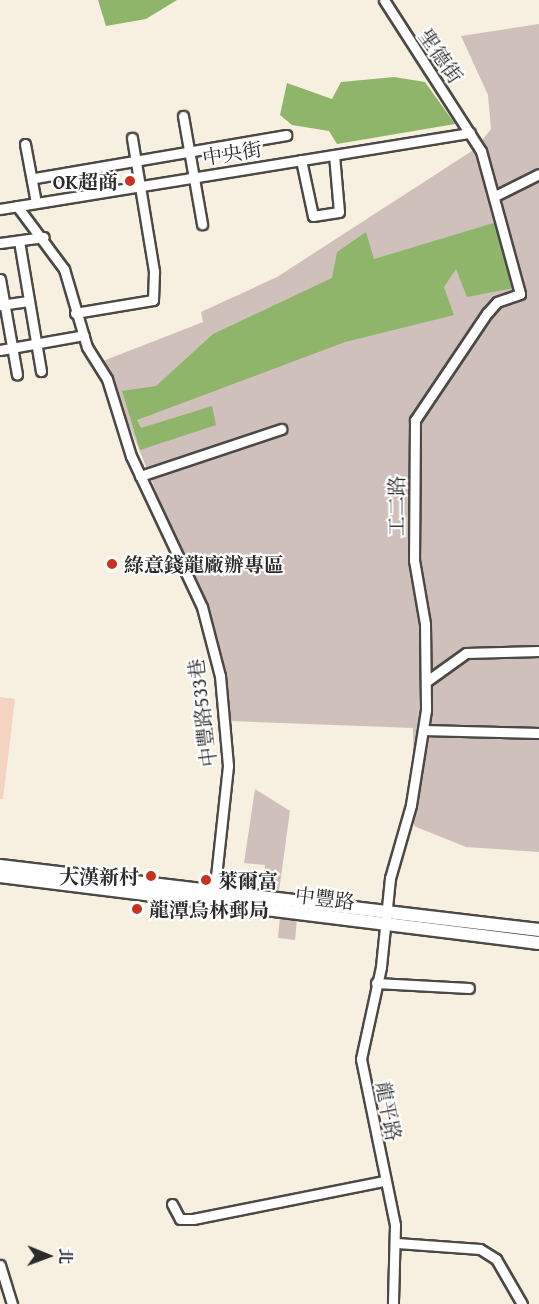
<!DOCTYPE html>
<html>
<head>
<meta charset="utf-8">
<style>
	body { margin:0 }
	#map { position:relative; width:539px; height:1304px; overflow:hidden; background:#f7f0e0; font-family:"Gentium Book Plus","Noto Serif TC",serif }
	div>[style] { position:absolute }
	.built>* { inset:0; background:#f4d3c0 }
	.industrial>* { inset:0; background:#d0c0bc }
	.forest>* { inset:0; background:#8eb56a }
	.roads { filter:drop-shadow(2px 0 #4a4946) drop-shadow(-2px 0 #4a4946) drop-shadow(0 2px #4a4946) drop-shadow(0 -2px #4a4946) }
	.minor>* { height:9px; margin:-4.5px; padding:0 4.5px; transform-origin:4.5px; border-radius:4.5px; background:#fff }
	.major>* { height:12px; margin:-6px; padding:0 6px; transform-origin:6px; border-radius:6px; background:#fff }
	.dots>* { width:16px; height:16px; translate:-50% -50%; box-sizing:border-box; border:3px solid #fff; border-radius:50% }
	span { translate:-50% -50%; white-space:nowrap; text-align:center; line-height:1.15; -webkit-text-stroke:4.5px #fff; paint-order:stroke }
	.street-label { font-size:20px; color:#2b2b2b }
	.poi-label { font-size:20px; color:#2b2b2b; font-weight:700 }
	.right { translate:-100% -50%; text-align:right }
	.left { translate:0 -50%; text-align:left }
	.north { position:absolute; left:18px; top:1226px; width:60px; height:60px; -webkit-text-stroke:4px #fff; paint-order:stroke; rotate:91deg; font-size:16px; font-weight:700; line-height:24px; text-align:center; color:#2b2b2b }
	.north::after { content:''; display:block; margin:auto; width:21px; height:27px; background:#2b2b2b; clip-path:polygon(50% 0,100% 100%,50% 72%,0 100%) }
</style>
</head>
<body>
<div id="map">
	<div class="built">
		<i style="clip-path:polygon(0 697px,15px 699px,3px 799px,0 799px)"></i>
	</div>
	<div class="industrial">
		<i style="clip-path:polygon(539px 24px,539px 852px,466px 847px,414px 826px,413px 728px,231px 721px,215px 636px,103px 361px,203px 322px,201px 312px,277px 277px,475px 149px,491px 129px,488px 95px,461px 36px)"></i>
		<i style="clip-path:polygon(255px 789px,290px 811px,279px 891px,262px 891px,265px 865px,244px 863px)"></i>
		<i style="clip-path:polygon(280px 917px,297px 919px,295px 940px,278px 938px)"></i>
	</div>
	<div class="forest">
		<i style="clip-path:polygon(98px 0,177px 0,146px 19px,106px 26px)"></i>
		<i style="clip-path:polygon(394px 77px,425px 82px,455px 124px,337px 144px,329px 131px,292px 125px,280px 115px,287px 83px,332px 99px,341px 82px)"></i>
		<i style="clip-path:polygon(497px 222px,514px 288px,467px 297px,456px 269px,444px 287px,454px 315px,345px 342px,137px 420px,141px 428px,212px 406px,216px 425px,140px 450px,122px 391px,156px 386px,213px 334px,332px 278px,337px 252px,366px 232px,374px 259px)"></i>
	</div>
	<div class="roads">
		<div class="minor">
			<i style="left:384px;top:0;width:179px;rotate:57.3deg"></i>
			<i style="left:481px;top:151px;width:148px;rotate:74.7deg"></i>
			<i style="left:520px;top:294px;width:24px;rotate:161deg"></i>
			<i style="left:497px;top:302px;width:15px;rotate:132deg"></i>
			<i style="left:487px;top:313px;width:129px;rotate:123.9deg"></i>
			<i style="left:415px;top:420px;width:140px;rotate:90.4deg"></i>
			<i style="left:414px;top:560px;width:65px;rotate:80.2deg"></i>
			<i style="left:425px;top:624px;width:86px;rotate:89.3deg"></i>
			<i style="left:426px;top:710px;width:96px;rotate:99deg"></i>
			<i style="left:411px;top:805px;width:76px;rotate:106deg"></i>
			<i style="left:390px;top:878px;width:89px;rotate:95.8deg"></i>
			<i style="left:381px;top:967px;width:94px;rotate:102.3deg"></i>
			<i style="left:361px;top:1059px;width:169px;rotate:78.4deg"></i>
			<i style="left:395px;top:1225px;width:79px;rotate:91.5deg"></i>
			<i style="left:183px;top:116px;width:110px;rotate:80deg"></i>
			<i style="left:25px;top:144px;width:60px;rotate:79.4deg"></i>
			<i style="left:301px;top:160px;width:57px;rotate:77.9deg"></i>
			<i style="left:313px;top:216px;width:26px;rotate:-9deg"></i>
			<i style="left:339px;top:212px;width:57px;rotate:-95deg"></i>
			<i style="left:35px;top:178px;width:255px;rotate:-9.7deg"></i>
			<i style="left:497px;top:195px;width:47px;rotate:-26.6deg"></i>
			<i style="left:17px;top:206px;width:79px;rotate:53.3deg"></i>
			<i style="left:64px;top:269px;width:81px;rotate:73.6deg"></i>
			<i style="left:87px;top:347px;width:38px;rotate:58deg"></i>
			<i style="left:107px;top:379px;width:81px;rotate:72.7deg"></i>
			<i style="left:131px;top:456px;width:167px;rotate:64.8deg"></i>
			<i style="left:202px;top:607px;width:71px;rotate:75.4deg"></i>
			<i style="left:220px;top:676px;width:90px;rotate:84.9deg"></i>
			<i style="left:228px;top:766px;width:130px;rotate:96.2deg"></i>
			<i style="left:0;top:209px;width:476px;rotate:-9.2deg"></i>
			<i style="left:19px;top:241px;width:132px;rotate:80.4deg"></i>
			<i style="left:0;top:243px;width:44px;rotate:-7.8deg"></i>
			<i style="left:0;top:279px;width:97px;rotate:79.9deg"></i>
			<i style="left:0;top:305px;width:29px;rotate:-8deg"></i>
			<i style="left:75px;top:313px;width:79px;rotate:-9.5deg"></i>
			<i style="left:153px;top:300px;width:29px;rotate:-88deg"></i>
			<i style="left:154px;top:271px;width:135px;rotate:-99.4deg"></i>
			<i style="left:0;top:350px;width:85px;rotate:-10.1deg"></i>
			<i style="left:140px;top:476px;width:149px;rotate:-18.4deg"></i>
			<i style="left:427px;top:681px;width:48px;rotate:-35.7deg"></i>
			<i style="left:466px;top:653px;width:73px;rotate:-1.6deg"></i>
			<i style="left:423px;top:730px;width:116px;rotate:1.5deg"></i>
			<i style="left:376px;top:983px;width:93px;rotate:3.1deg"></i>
			<i style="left:172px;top:1204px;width:17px;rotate:62deg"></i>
			<i style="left:180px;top:1219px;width:13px"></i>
			<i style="left:193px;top:1219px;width:195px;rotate:-11.3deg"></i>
			<i style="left:397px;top:1243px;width:83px;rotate:4.1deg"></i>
			<i style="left:480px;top:1249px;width:19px;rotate:32deg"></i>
			<i style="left:496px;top:1259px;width:52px;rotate:60deg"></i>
			<i style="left:0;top:1265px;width:41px;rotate:72.9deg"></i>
		</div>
		<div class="major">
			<i style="left:0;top:866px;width:543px;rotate:6.77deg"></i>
			<i style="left:0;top:876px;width:543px;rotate:7.09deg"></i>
		</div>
	</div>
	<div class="dots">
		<i style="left:130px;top:181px;background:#c8321e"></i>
		<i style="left:112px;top:564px;background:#c8321e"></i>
		<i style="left:151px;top:876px;background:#c8321e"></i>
		<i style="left:206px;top:880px;background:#c8321e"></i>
		<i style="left:137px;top:909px;background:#c8321e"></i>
	</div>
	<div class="street-label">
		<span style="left:441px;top:56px;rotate:55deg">聖德街</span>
		<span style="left:232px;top:153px;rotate:-9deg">中央街</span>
		<span style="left:396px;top:506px;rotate:-90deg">工二路</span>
		<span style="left:202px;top:713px;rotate:-97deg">中豐路533巷</span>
		<span style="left:325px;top:898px;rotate:7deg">中豐路</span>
		<span style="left:389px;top:1111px;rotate:79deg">龍平路</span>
	</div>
	<div class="poi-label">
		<span class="right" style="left:118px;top:181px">OK超商</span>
		<span class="left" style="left:124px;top:564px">綠意錢龍廠辦專區</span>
		<span class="right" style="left:139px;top:876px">大漢新村</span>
		<span class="left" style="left:218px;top:880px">萊爾富</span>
		<span class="left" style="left:149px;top:909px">龍潭烏林郵局</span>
	</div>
	<div class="north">北</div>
</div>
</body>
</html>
